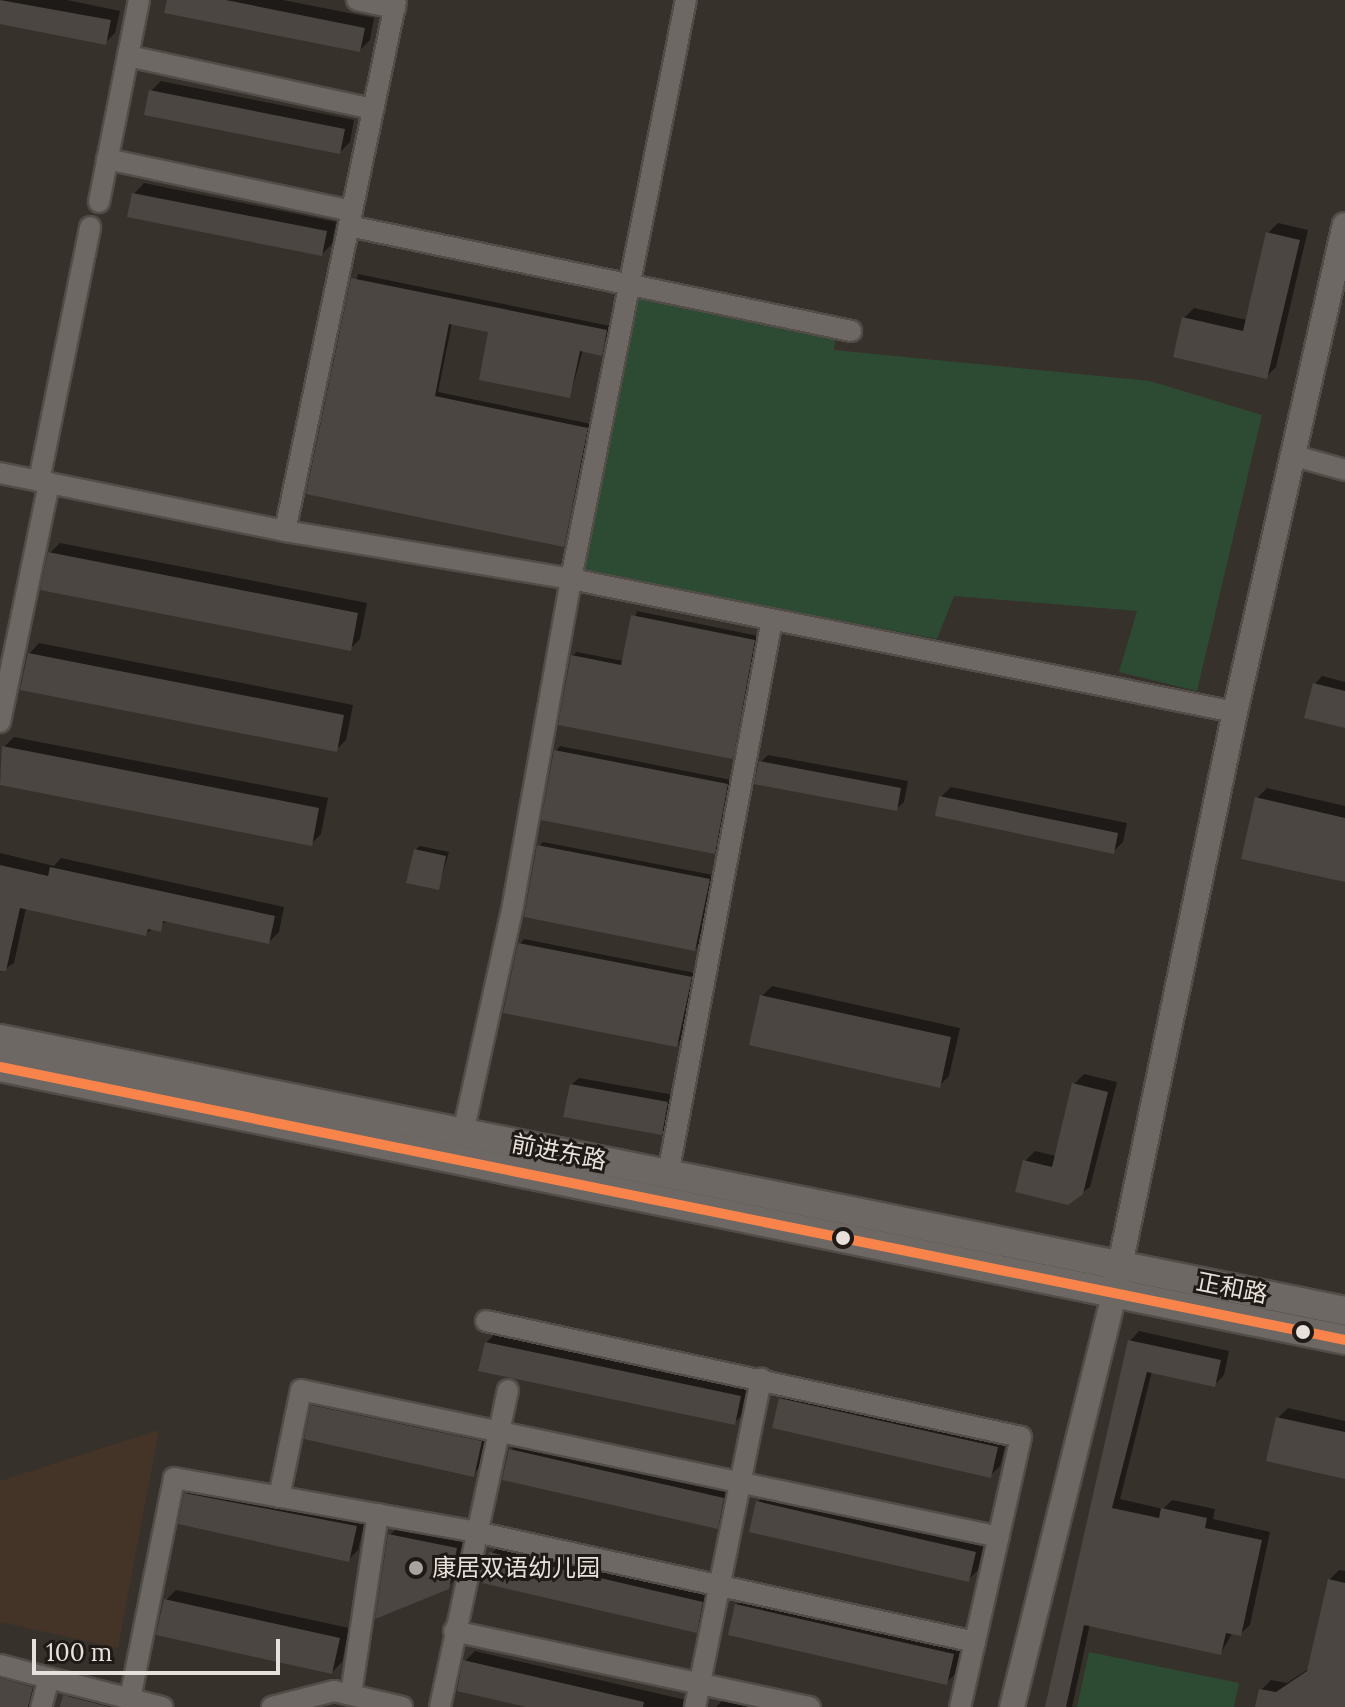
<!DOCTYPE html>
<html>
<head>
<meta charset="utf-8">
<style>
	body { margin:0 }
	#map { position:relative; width:1345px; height:1707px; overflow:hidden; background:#37312c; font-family:Lora,"Noto Sans SC",serif }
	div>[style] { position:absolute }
	.built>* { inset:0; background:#443428 }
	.green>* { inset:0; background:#2d4a33 }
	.shadow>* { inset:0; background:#0007 }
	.building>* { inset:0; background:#4b4641 }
	.roads { filter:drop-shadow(2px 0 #534d49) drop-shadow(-2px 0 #534d49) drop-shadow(0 2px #534d49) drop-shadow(0 -2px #534d49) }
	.minor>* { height:20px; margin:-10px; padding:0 10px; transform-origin:10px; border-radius:10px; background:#6d6863 }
	.tertiary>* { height:24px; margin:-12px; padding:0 12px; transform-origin:12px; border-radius:12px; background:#6d6863 }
	.secondary>* { height:28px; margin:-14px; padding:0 14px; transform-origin:14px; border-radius:14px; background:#6d6863 }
	.bus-1>* { height:10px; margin:-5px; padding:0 5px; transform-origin:5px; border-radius:5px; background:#f8844c }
	.dots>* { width:22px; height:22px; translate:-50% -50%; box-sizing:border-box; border:4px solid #1f1a16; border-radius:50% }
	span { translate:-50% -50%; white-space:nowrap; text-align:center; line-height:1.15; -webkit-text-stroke:6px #1f1a16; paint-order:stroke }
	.street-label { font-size:24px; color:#e8e0da }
	.poi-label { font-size:24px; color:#e8e0da }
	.left { translate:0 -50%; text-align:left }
	.scale { position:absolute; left:32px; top:1639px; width:248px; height:36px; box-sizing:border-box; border:4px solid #e8e0da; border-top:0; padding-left:10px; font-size:24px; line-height:28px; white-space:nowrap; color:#e8e0da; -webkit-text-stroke:6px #1f1a16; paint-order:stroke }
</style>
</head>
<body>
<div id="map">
	<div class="built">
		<i style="clip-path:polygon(159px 1430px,118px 1648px,0 1622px,0 1481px)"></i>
	</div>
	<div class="green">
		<i style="clip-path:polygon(636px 292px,836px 333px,834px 350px,1150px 381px,1262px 415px,1197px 691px,1119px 672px,1137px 611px,954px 596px,937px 639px,583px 571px)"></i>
		<i style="clip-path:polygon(1089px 1652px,1239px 1683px,1234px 1707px,1077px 1707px)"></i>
	</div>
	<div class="shadow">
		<i style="clip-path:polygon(0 0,67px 0,120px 11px,115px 33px,105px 43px,0 22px)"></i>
		<i style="clip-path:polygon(169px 0,283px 0,374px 18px,370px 40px,360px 50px)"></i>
		<i style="clip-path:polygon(161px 81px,354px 120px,350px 142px,340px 152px,151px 91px)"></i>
		<i style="clip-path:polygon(144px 183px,336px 222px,332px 244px,322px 254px,134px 194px)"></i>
		<i style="clip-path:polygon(1278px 223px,1308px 230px,1276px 367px,1266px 377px,1184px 318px,1194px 308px,1247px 320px,1268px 233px)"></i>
		<i style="clip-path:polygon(358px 274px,610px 326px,601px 354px,583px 350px,570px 396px,490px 331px,452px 323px,438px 392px,591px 424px,563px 545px,308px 493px)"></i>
		<i style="clip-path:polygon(60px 543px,367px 603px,360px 639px,350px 649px,50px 553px)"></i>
		<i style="clip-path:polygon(637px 611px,758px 636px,732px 757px,572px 656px,577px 652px,623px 661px)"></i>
		<i style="clip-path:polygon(39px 643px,353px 705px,346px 740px,336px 750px,29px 654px)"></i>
		<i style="clip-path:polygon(1322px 676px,1345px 682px,1345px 726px,1315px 684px)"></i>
		<i style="clip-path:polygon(14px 737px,328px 798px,321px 834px,311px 844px,0 783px,4px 747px)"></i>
		<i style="clip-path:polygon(560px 746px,731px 780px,719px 847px,714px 852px,556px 751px)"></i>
		<i style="clip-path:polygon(768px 755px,908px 781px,904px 802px,896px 809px,761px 762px)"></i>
		<i style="clip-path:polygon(951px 787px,1127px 823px,1123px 842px,1113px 852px,941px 797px)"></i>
		<i style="clip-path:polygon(1267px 788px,1345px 806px,1345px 880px,1257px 798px)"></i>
		<i style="clip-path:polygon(543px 842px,713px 875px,699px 944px,695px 949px,539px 846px)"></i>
		<i style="clip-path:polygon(420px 846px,449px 852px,438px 888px,415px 850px)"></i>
		<i style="clip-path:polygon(0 853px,54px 866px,61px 858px,284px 907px,279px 932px,269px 942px,169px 920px,146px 933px,26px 908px,14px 963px,0 972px)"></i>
		<i style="clip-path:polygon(524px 939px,695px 973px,681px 1040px,676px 1045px,520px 944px)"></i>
		<i style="clip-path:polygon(772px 986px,960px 1028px,949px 1076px,939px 1086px,762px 996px)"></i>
		<i style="clip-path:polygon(1084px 1074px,1117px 1082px,1090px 1187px,1068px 1203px,1025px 1161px,1035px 1151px,1056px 1156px,1074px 1084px)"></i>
		<i style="clip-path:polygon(579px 1078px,674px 1095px,669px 1125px,661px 1133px,571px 1085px)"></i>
		<i style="clip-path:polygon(1139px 1331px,1229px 1351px,1224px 1375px,1214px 1385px,1152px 1371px,1120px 1499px,1163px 1509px,1172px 1500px,1215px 1509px,1213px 1519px,1270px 1532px,1250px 1625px,1240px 1634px,1233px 1632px,1221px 1653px,1090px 1624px,1072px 1707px,1047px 1707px,1130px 1341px)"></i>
		<i style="clip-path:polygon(496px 1333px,750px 1386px,744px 1413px,734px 1423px,486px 1343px)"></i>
		<i style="clip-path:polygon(790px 1389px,1007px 1438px,1000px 1466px,990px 1476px,780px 1399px)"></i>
		<i style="clip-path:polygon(323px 1396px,490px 1432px,483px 1464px,473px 1474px,313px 1406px)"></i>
		<i style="clip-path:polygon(1288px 1408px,1345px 1421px,1345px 1477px,1278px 1418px)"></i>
		<i style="clip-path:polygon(521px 1440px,733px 1489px,727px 1517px,717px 1527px,511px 1450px)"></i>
		<i style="clip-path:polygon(196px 1484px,366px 1516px,358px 1550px,348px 1560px,186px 1494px)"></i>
		<i style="clip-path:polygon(768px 1492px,984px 1542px,978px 1570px,968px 1580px,758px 1502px)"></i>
		<i style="clip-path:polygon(400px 1525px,465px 1538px,458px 1577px,447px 1587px,390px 1535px)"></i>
		<i style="clip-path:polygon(501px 1544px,712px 1592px,706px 1620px,696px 1630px,491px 1554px)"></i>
		<i style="clip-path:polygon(1339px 1570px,1345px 1571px,1345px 1707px,1257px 1707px,1261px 1690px,1271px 1680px,1287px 1683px,1310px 1668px,1329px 1580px)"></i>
		<i style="clip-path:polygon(176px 1590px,349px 1628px,342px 1662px,332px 1672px,166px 1600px)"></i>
		<i style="clip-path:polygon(746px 1595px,963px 1645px,956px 1673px,946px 1683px,736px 1605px)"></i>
		<i style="clip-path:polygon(475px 1651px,686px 1700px,685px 1707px,535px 1707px,465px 1661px)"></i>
		<i style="clip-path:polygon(0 1665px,42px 1677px,35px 1707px,0 1707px)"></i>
		<i style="clip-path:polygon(75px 1686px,156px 1707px,62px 1707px)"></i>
		<i style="clip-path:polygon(725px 1698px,761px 1707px,716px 1707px)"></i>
	</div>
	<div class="building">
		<i style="clip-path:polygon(0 0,111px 20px,106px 45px,0 24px)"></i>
		<i style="clip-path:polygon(167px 0,226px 0,365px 28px,360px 52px,164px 13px)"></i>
		<i style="clip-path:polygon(149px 90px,345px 129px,340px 154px,144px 115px)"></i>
		<i style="clip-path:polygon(132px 193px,327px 231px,322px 256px,127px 217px)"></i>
		<i style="clip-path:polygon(1266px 232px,1300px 240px,1267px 379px,1173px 357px,1182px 317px,1243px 331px)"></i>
		<i style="clip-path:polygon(351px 278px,607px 330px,602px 356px,580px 351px,570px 398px,479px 380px,488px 332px,449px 324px,435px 396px,588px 428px,564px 547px,306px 494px)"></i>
		<i style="clip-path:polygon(48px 552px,358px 613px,351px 651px,40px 590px)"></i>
		<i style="clip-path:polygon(631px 615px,755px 640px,733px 759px,558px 725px,571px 655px,621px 665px)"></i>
		<i style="clip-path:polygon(28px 653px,344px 715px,337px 752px,20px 690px)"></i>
		<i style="clip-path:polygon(1313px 683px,1345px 691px,1345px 728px,1304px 718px)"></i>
		<i style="clip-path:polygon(2px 746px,319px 808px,312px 846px,0 785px)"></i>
		<i style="clip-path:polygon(554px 750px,728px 784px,715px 854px,541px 820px)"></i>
		<i style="clip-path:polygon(759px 761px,901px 788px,897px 811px,754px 784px)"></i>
		<i style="clip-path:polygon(939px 796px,1118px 833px,1114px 854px,935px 816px)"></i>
		<i style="clip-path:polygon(1255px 797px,1345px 818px,1345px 882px,1241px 859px)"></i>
		<i style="clip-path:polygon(537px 845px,710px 879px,695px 951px,524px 917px)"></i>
		<i style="clip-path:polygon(414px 849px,446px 856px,439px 890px,406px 883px)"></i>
		<i style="clip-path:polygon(0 865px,48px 876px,50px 867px,275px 916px,269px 944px,163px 921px,161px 932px,148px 929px,146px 936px,20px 908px,6px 971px,0 971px)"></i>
		<i style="clip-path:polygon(518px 943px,692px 977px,677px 1047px,503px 1013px)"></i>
		<i style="clip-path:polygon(760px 995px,951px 1037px,940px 1088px,749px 1045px)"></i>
		<i style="clip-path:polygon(1072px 1083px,1108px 1092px,1083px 1194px,1068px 1205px,1015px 1192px,1023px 1160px,1052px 1167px)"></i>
		<i style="clip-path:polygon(570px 1084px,668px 1102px,662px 1135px,563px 1117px)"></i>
		<i style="clip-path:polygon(1128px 1340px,1221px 1360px,1215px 1387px,1147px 1372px,1112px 1508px,1159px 1518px,1161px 1508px,1207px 1518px,1205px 1528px,1262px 1540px,1241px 1636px,1226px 1633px,1221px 1655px,1084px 1625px,1066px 1707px,1045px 1707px)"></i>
		<i style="clip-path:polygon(485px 1342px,741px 1396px,735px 1425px,478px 1371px)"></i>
		<i style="clip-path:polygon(779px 1398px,998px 1447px,991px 1478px,772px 1428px)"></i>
		<i style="clip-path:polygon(311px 1405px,482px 1441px,474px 1477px,304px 1439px)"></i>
		<i style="clip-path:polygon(1276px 1417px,1345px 1432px,1345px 1479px,1266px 1461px)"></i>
		<i style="clip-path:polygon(509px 1449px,724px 1498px,718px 1529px,502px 1480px)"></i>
		<i style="clip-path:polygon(184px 1493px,357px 1526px,349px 1562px,178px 1524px)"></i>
		<i style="clip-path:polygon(756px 1501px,976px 1552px,969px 1582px,749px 1532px)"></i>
		<i style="clip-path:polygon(388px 1534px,457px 1548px,449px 1589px,375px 1619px)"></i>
		<i style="clip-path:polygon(489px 1552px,703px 1602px,697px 1633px,482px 1583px)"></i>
		<i style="clip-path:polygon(1328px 1579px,1345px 1583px,1345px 1707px,1255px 1707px,1259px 1689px,1276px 1692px,1307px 1671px)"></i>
		<i style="clip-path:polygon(164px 1599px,340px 1638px,332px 1674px,156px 1635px)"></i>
		<i style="clip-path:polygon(735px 1604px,954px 1654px,947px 1685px,728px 1635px)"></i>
		<i style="clip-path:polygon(463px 1660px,644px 1702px,643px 1707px,526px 1707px,457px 1691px)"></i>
		<i style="clip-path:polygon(0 1678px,33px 1687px,28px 1707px,0 1707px)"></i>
		<i style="clip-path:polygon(63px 1695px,110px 1707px,60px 1707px)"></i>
	</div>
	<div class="roads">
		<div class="minor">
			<i style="left:357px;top:0;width:39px;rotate:12deg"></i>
			<i style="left:128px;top:56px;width:251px;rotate:12.2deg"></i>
			<i style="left:107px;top:159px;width:250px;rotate:12deg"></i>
			<i style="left:99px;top:202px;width:206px;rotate:-78.8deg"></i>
			<i style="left:349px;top:226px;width:513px;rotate:11.81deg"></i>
			<i style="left:1295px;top:456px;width:52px;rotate:15.6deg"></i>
			<i style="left:0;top:473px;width:291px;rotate:11.5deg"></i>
			<i style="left:285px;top:531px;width:290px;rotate:9.5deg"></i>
			<i style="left:571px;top:579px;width:677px;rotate:11.33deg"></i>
			<i style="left:39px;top:481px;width:259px;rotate:-78.6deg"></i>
			<i style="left:285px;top:531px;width:542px;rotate:-78.19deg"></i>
			<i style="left:0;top:722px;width:244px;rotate:-78.4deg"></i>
			<i style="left:463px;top:1133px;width:233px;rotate:-77.6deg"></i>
			<i style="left:513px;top:905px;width:331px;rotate:-79.9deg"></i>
			<i style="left:571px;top:579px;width:590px;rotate:-78.77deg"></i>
			<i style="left:668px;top:1174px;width:564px;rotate:-79.37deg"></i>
			<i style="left:486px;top:1321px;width:547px;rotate:12.23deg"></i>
			<i style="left:1021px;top:1437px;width:277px;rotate:102.7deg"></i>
			<i style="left:279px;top:1497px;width:109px;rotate:-78.4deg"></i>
			<i style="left:301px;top:1390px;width:713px;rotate:11.89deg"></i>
			<i style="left:454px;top:1631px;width:364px;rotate:12.1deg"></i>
			<i style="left:0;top:1665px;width:51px;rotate:14.9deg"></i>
			<i style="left:49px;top:1678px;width:30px;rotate:105deg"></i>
			<i style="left:49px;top:1678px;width:117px;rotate:14.4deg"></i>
			<i style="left:351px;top:1694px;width:182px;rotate:-81.5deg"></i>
			<i style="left:130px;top:1699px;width:225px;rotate:-78.7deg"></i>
			<i style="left:174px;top:1478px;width:307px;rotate:10.1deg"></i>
			<i style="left:476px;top:1532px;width:511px;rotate:12.43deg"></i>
			<i style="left:272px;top:1707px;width:64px;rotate:-14.5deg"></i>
			<i style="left:334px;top:1691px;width:70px;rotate:13.2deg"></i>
			<i style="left:440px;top:1707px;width:324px;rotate:-77.9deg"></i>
			<i style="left:695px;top:1707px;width:335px;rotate:-78.6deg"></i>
		</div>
		<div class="tertiary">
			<i style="left:1012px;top:1707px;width:425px;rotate:-76.1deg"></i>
			<i style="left:1114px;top:1294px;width:594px;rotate:-78.26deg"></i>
			<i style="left:1235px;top:712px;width:499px;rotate:-77.3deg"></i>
		</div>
		<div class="secondary">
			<i style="left:0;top:1039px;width:1372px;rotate:11.43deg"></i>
			<i style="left:0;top:1067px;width:1372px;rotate:11.47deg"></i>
		</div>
	</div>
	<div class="bus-1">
		<i style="left:0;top:1067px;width:1372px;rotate:11.47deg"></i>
	</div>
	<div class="dots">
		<i style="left:843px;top:1238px;background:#e8e0da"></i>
		<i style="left:1303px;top:1332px;background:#e8e0da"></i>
		<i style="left:416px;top:1568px;background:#aaa39d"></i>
	</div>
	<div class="street-label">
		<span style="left:559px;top:1152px;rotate:11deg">前进东路</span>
		<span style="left:1232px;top:1288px;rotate:11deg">正和路</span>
	</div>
	<div class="poi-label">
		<span class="left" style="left:432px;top:1568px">康居双语幼儿园</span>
	</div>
	<div class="scale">100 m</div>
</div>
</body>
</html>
